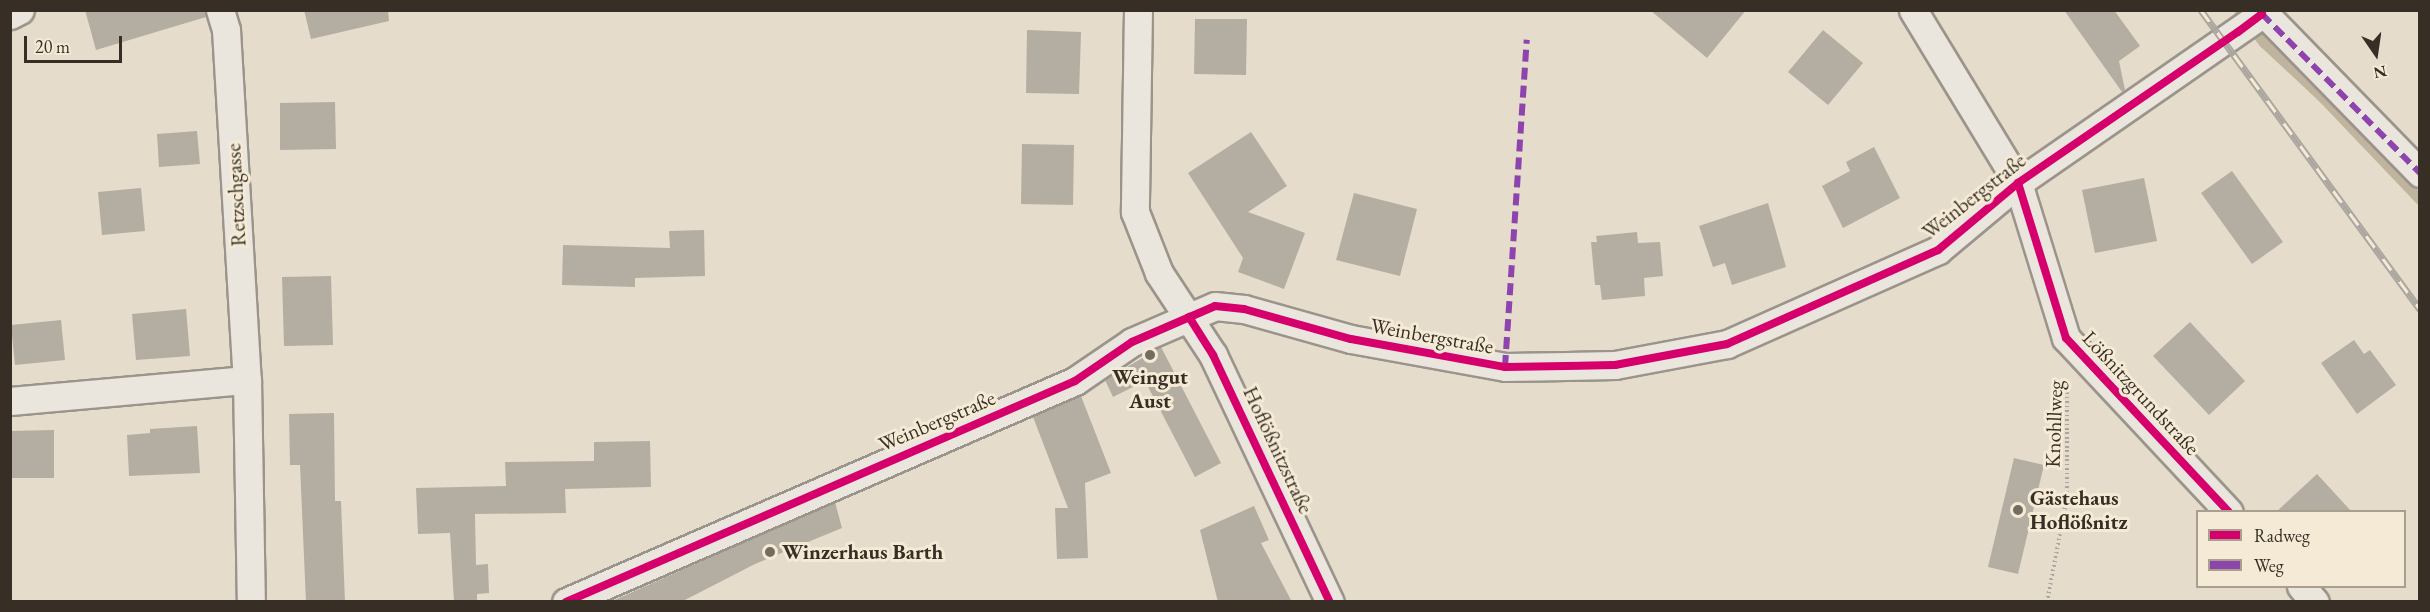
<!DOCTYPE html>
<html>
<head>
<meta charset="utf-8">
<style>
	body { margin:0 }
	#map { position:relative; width:2430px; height:612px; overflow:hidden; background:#e5dccb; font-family:"EB Garamond",serif }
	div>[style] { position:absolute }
	.stream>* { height:10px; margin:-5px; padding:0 5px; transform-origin:5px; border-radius:5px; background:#c1b49e }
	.building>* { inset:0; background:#b4aea2 }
	.path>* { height:4px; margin-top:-2px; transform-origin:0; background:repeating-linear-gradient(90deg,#aba69f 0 1.5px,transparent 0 4.5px) }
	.roads { filter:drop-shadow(2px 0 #9a948a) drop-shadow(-2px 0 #9a948a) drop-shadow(0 2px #9a948a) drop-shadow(0 -2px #9a948a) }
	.street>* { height:27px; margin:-13.5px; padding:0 13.5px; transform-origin:13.5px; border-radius:13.5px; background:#eae5dd }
	.rail>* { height:7px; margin-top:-3.5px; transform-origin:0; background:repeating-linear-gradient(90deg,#f5ead6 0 14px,#aba69f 0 28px); box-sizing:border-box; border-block:2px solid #aba69f }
	.quiet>* { height:6px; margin-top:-3px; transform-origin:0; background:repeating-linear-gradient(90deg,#8e44ad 0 12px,transparent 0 18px) }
	.cycleway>* { height:8px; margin:-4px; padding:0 4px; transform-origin:4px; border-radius:4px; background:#d6006c }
	.dots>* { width:16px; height:16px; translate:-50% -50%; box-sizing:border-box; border:3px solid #f5ead6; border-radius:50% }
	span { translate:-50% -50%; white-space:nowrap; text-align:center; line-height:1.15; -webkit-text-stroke:6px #f5ead6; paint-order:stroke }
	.street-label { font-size:21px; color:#372f25 }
	.poi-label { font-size:21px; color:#372f25; font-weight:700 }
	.left { translate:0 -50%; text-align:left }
	.frame { position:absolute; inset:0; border:12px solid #372f25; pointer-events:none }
	.legend { position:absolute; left:2196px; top:510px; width:210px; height:78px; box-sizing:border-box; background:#f5ead6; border:2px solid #a99f8f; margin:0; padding:8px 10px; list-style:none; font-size:18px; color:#372f25 }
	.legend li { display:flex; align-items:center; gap:12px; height:30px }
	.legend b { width:30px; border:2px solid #a99f8f }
	.north { position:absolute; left:2346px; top:24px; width:60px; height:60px; -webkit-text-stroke:4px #f5ead6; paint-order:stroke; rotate:167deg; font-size:16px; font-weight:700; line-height:24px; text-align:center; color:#372f25 }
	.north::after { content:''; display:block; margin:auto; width:21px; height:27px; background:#372f25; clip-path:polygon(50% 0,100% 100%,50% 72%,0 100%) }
	.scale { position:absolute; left:24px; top:36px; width:98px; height:27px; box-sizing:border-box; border:3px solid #372f25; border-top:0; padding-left:8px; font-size:18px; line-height:21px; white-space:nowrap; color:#372f25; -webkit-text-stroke:4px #f5ead6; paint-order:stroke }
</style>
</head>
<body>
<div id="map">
	<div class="stream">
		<i style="left:2239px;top:10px;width:41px;rotate:52.9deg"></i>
		<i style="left:2264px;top:43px;width:81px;rotate:43deg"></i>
		<i style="left:2323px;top:98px;width:141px;rotate:46.4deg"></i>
	</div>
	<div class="building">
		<i style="clip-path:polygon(85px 10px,205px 10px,206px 17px,96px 50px)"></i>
		<i style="clip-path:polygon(304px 10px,388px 10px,389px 21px,311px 39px)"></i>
		<i style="clip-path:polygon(1650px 10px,1746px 10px,1707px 58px)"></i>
		<i style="clip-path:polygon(2064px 10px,2114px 10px,2140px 46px,2119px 61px,2125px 90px,2122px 92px)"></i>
		<i style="clip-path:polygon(1195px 19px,1247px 19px,1246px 75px,1194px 74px)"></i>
		<i style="clip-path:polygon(1027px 30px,1081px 32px,1079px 94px,1026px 93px)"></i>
		<i style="clip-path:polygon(1823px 30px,1863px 63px,1828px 105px,1788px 72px)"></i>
		<i style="clip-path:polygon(335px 102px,336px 149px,280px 150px,280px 103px)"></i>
		<i style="clip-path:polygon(197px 131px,200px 164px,159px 167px,157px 134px)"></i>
		<i style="clip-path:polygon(1251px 132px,1287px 186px,1248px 212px,1305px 233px,1284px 289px,1238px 272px,1243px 258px,1188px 173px)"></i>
		<i style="clip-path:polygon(1022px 144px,1074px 145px,1073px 205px,1021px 204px)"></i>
		<i style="clip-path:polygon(1874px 147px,1900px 198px,1843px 228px,1822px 186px,1850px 171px,1846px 162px)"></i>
		<i style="clip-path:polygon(2232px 171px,2283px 242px,2252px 264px,2201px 193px)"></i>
		<i style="clip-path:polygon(2144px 178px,2157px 241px,2095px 253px,2082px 190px)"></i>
		<i style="clip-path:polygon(141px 188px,145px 231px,102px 235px,98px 192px)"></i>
		<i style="clip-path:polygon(1354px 193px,1417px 209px,1400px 276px,1336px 260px)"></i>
		<i style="clip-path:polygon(1768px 203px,1786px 267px,1732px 285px,1725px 263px,1713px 267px,1699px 226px)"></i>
		<i style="clip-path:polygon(704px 230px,705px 276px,635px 278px,635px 287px,562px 285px,563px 245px,670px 248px,669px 231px)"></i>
		<i style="clip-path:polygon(1637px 232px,1638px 243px,1660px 242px,1663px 276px,1644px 278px,1645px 296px,1602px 300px,1600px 285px,1595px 285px,1591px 242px,1597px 242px,1596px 236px)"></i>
		<i style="clip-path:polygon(331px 276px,333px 345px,284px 346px,282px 277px)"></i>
		<i style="clip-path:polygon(186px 309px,190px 356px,136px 360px,132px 314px)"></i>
		<i style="clip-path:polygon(61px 320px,65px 360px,15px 365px,11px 325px)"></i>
		<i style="clip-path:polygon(2190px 322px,2245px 381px,2209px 415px,2153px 356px)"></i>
		<i style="clip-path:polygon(2354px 340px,2364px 354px,2370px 350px,2396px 385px,2357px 414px,2321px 363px)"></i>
		<i style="clip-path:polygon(1161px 347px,1221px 463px,1195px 477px,1145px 381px,1113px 397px,1105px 380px)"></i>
		<i style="clip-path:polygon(1081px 396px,1111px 473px,1085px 483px,1088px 558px,1057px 559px,1055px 508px,1068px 508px,1033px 417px)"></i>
		<i style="clip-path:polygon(334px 413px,335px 501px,341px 501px,345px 602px,306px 602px,300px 465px,290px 465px,289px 414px)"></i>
		<i style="clip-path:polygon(197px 426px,200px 473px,129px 476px,127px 435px,150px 433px,150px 429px)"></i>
		<i style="clip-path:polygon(54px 430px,54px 478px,10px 478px,10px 431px)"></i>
		<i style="clip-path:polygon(650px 441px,651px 487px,565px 489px,566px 513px,475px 514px,476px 565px,488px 564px,489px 593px,477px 594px,477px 602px,454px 602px,450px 533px,418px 534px,416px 488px,506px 486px,505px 462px,594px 461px,594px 442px)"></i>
		<i style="clip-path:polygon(2014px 458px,2044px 465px,2018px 574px,1988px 567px)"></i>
		<i style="clip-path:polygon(2317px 474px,2352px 512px,2276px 512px)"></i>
		<i style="clip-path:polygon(835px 502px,842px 528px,755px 564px,681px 602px,610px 602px)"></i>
		<i style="clip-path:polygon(1254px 506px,1269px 540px,1261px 543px,1292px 602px,1218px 602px,1200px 530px)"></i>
	</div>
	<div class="path">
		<i style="left:2047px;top:602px;width:107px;rotate:-79.2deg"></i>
		<i style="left:2067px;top:497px;width:112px;rotate:-90deg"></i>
	</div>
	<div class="roads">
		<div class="street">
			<i style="left:220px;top:10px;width:21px;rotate:73deg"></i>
			<i style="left:226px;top:30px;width:351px;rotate:86.6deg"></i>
			<i style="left:247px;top:380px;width:222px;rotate:89deg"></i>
			<i style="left:1138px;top:10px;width:202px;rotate:90.9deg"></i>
			<i style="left:1135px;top:212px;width:66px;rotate:68.5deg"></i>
			<i style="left:1159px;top:273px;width:98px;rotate:56.6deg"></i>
			<i style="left:1213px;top:355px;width:273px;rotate:64.7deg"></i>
			<i style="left:1913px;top:10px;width:202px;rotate:58.7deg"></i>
			<i style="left:2018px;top:183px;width:162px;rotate:72.8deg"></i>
			<i style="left:2066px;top:338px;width:238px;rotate:46.9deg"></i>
			<i style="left:2261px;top:10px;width:228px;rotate:45.7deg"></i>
			<i style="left:10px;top:15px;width:11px;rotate:-27deg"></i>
			<i style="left:10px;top:401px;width:238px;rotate:-5.1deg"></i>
			<i style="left:2301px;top:586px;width:21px;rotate:49deg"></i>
			<i style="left:566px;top:602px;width:555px;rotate:-23.47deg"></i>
			<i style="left:1075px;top:381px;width:69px;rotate:-34.4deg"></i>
			<i style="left:1132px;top:342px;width:90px;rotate:-23.4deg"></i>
			<i style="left:1215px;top:306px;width:29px;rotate:6deg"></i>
			<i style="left:1244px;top:309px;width:111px;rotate:15.7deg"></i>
			<i style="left:1351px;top:339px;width:157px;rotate:10.3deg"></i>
			<i style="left:1505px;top:367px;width:110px;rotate:-1deg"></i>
			<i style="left:1615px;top:365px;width:114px;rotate:-10.6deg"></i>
			<i style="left:1727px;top:344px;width:231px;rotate:-24deg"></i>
			<i style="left:1938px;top:250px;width:104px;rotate:-39.9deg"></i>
			<i style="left:2018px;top:183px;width:297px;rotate:-34.7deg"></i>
		</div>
	</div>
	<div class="rail">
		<i style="left:2201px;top:10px;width:371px;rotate:53.8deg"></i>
	</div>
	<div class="quiet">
		<i style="left:2262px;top:14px;width:224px;rotate:45.2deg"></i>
		<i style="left:1505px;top:367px;width:328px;rotate:-86.2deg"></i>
	</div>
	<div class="cycleway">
		<i style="left:2018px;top:183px;width:162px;rotate:72.8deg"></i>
		<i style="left:2066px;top:338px;width:238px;rotate:46.9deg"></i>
		<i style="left:1189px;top:317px;width:45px;rotate:57.7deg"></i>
		<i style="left:1213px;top:355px;width:273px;rotate:64.7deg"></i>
		<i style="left:566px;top:602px;width:555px;rotate:-23.47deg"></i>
		<i style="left:1075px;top:381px;width:69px;rotate:-34.4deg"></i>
		<i style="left:1132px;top:342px;width:90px;rotate:-23.4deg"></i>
		<i style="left:1215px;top:306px;width:29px;rotate:6deg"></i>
		<i style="left:1244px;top:309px;width:111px;rotate:15.7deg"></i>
		<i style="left:1351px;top:339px;width:157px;rotate:10.3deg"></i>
		<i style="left:1505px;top:367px;width:110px;rotate:-1deg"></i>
		<i style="left:1615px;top:365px;width:114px;rotate:-10.6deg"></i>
		<i style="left:1727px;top:344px;width:231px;rotate:-24deg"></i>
		<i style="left:1938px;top:250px;width:104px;rotate:-39.9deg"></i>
		<i style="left:2018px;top:183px;width:267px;rotate:-34.5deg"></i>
		<i style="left:2238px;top:32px;width:30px;rotate:-37deg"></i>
		<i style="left:2262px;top:14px;width:4px;rotate:-104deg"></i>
	</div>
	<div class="dots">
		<i style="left:1150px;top:355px;background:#746c5f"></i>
		<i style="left:2018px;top:510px;background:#746c5f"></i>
		<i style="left:770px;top:552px;background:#746c5f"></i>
	</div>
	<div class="street-label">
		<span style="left:236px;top:195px;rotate:-93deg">Retzschgasse</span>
		<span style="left:1974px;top:196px;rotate:-38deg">Weinbergstraße</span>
		<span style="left:1432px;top:336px;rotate:10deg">Weinbergstraße</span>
		<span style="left:2141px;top:393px;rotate:47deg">Lößnitzgrundstraße</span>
		<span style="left:937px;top:421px;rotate:-23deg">Weinbergstraße</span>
		<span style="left:2054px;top:424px;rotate:-88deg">Knohllweg</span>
		<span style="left:1278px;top:450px;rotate:65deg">Hoflößnitzstraße</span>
	</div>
	<div class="poi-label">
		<span style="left:1150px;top:389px">Weingut<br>Aust</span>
		<span class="left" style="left:2030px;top:510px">Gästehaus<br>Hoflößnitz</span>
		<span class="left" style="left:782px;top:552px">Winzerhaus Barth</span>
	</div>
	<div class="frame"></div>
	<ul class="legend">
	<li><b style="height:8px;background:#d6006c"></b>Radweg</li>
	<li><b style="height:8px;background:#8e44ad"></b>Weg</li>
	</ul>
	<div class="north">N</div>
	<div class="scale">20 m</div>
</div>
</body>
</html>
